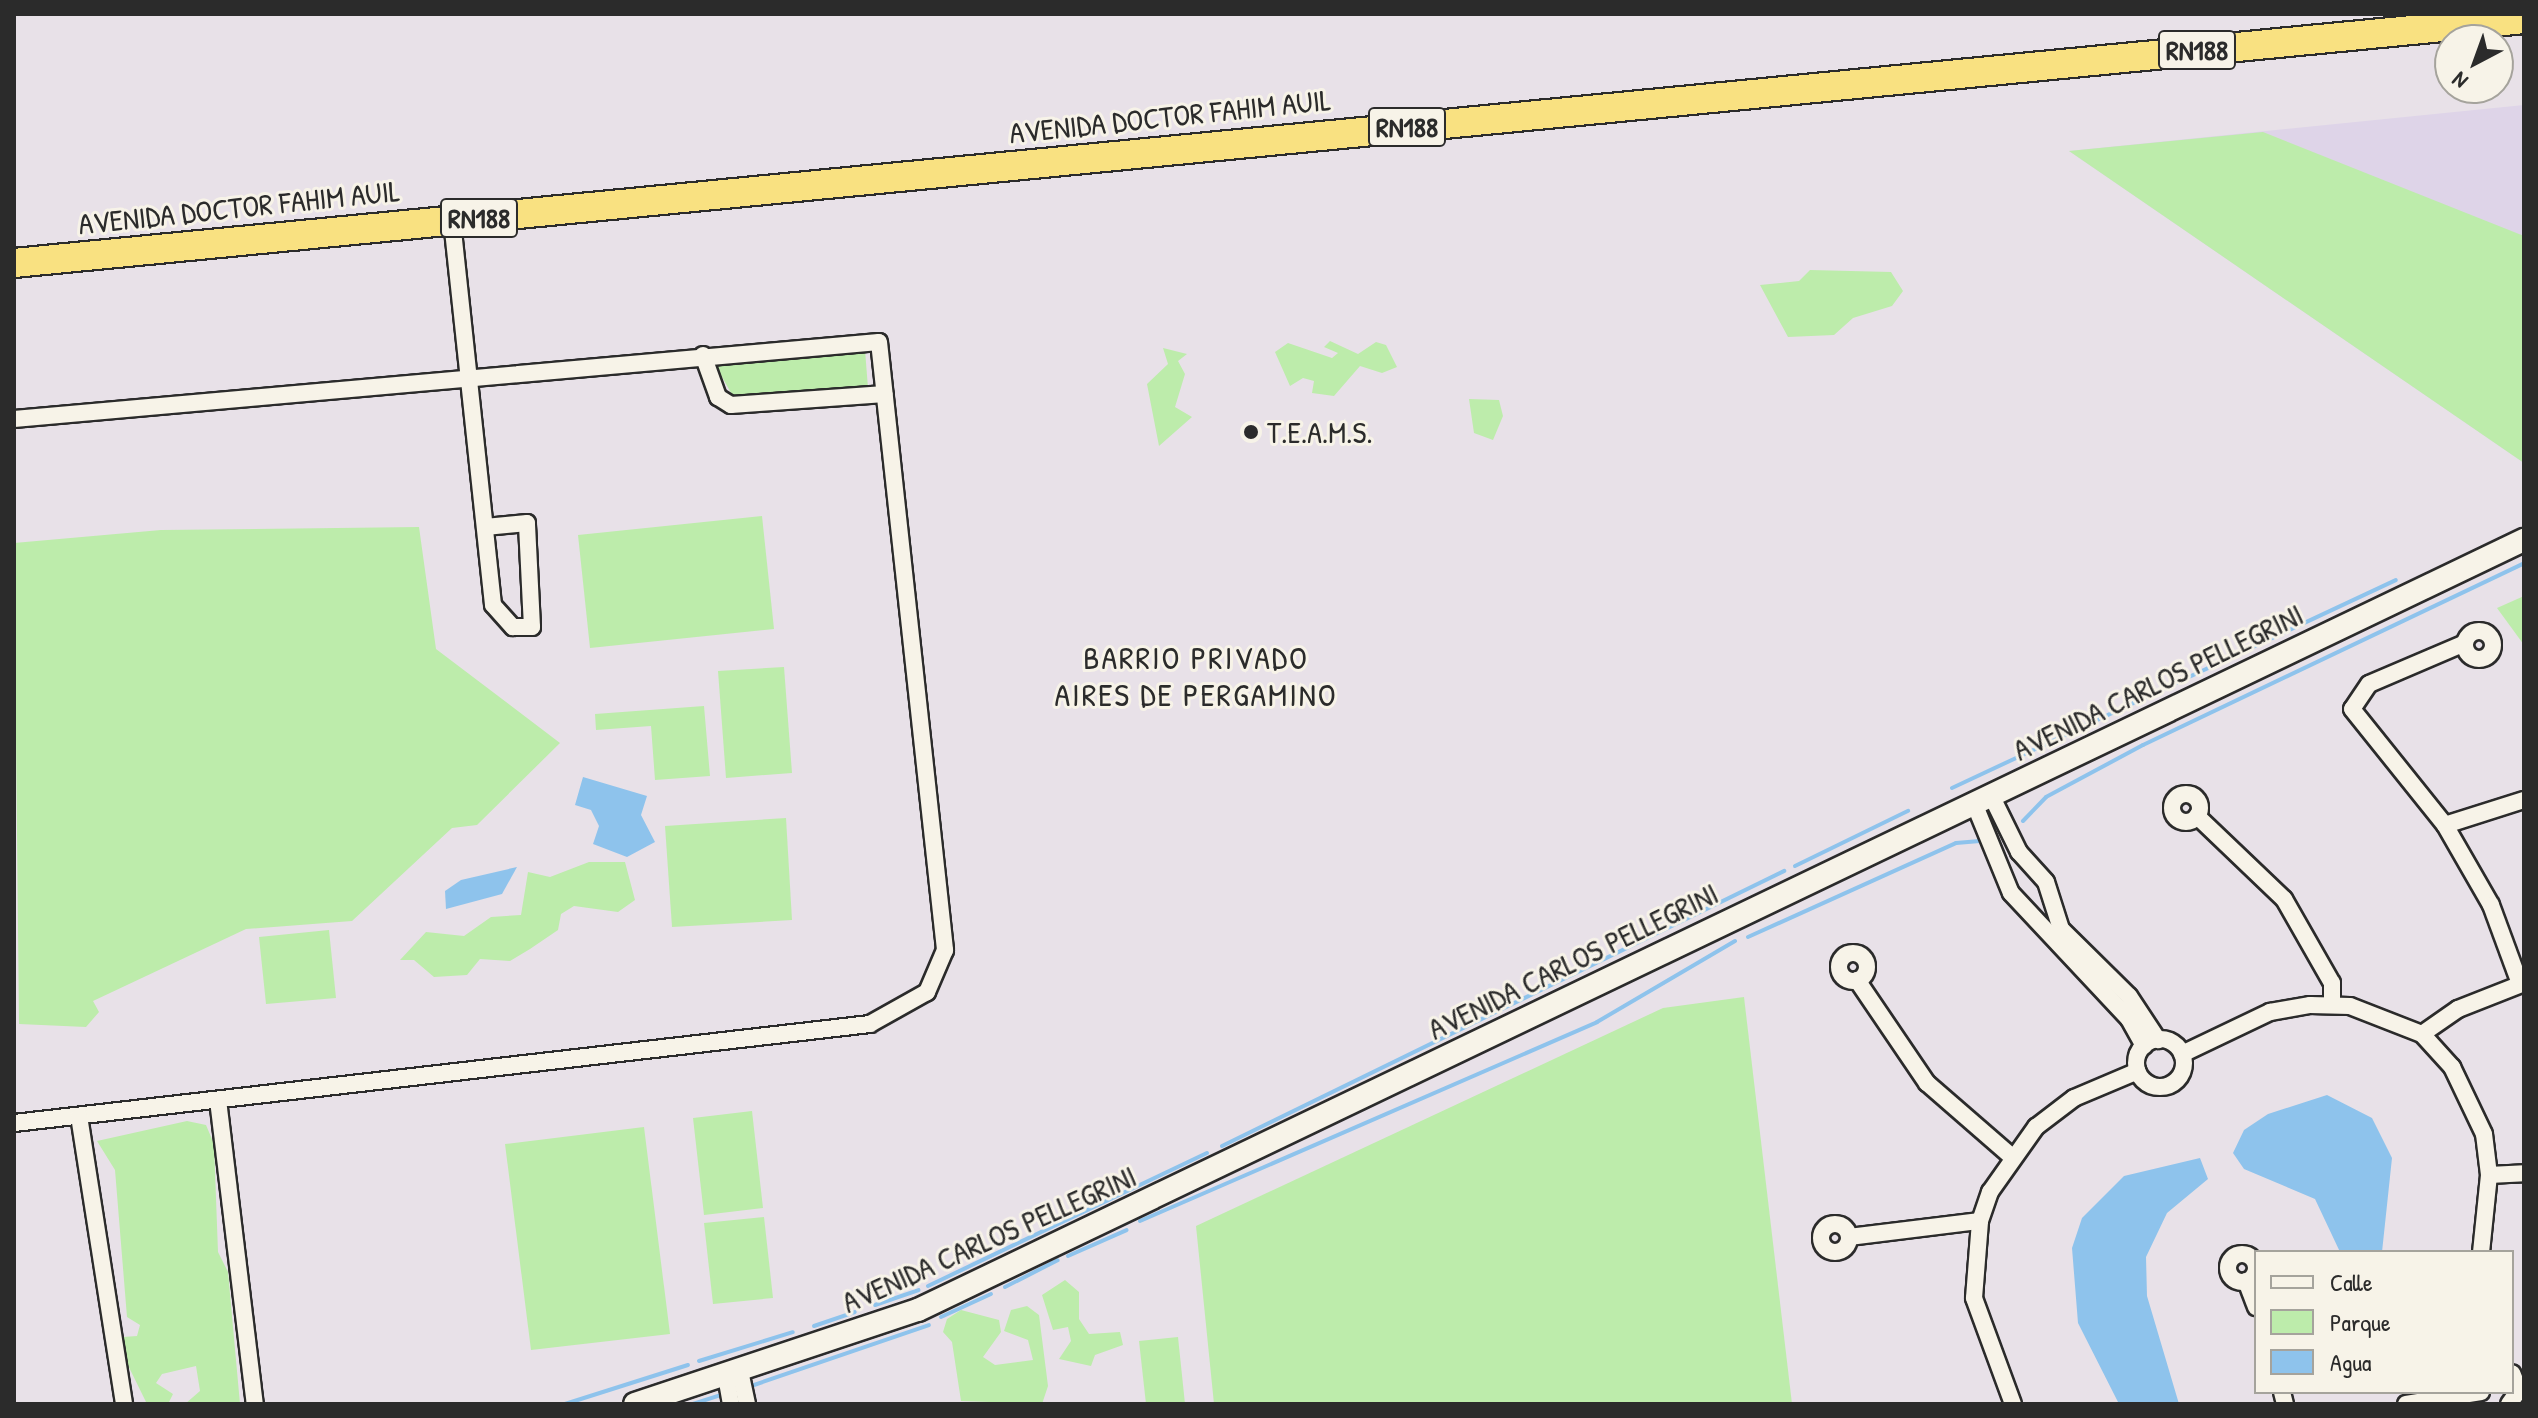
<!DOCTYPE html>
<html>
<head>
<meta charset="utf-8">
<style>
	body { margin:0 }
	#map { position:relative; width:2538px; height:1418px; overflow:hidden; background:#e8e1e8; font-family:"Patrick Hand",sans-serif }
	div>[style] { position:absolute }
	.built>* { inset:0; background:#ded4e8 }
	.green>* { inset:0; background:#bdecab }
	.water>* { inset:0; background:#8ec3ec }
	.stream>* { height:4px; margin:-2px; padding:0 2px; transform-origin:2px; border-radius:2px; background:#8ec3ec }
	.roads { filter:drop-shadow(2px 0 #2b2b2b) drop-shadow(-2px 0 #2b2b2b) drop-shadow(0 2px #2b2b2b) drop-shadow(0 -2px #2b2b2b) }
	.street>* { height:16px; margin:-8px; padding:0 8px; transform-origin:8px; border-radius:8px; background:#f7f3e8 }
	.street>.ring { margin:-8px; padding:0; box-sizing:content-box; background:none; border:16px solid #f7f3e8; border-radius:50% }
	.secondary>* { height:22px; margin:-11px; padding:0 11px; transform-origin:11px; border-radius:11px; background:#f7f3e8 }
	.highway>* { height:28px; margin:-14px; padding:0 14px; transform-origin:14px; border-radius:14px; background:#f9e181 }
	.dots>* { width:22px; height:22px; translate:-50% -50%; box-sizing:border-box; border:4px solid #f7f3e8; border-radius:50% }
	span { translate:-50% -50%; white-space:nowrap; text-align:center; line-height:1.15; -webkit-text-stroke:6px #f7f3e8; paint-order:stroke }
	.shield-label span { padding:2px 6px; background:#f7f3e8; border:2px solid; border-radius:6px; -webkit-text-stroke-width:0 }
	.shield-label { font-size:28px; color:#2b2b2b; font-weight:700 }
	.street-label { font-size:30px; color:#2b2b2b }
	.poi-label { font-size:30px; color:#2b2b2b }
	.left { translate:0 -50%; text-align:left }
	.neighbourhood-label { font-size:32px; color:#2b2b2b; letter-spacing:2px }
	.frame { position:absolute; inset:0; border:16px solid #2b2b2b; pointer-events:none }
	.legend { position:absolute; left:2254px; top:1250px; width:260px; height:144px; box-sizing:border-box; background:#f7f3e8; border:2px solid #a5a39c; margin:0; padding:10px 14px; list-style:none; font-size:24px; color:#2b2b2b }
	.legend li { display:flex; align-items:center; gap:16px; height:40px }
	.legend b { width:40px; border:2px solid #a5a39c }
	.north { position:absolute; left:2434px; top:24px; width:80px; height:80px; box-sizing:border-box; background:#f7f3e8; border:2px solid #a5a39c; border-radius:50%; rotate:221deg; font-size:22px; font-weight:700; line-height:32px; text-align:center; color:#2b2b2b }
	.north::after { content:''; display:block; margin:auto; width:28px; height:36px; background:#2b2b2b; clip-path:polygon(50% 0,100% 100%,50% 72%,0 100%) }
</style>
</head>
<body>
<div id="map">
	<div class="built">
		<i style="clip-path:polygon(2524px 105px,2524px 463px,2069px 151px)"></i>
	</div>
	<div class="green">
		<i style="clip-path:polygon(2263px 132px,2524px 236px,2524px 463px,2069px 151px)"></i>
		<i style="clip-path:polygon(1810px 270px,1891px 272px,1903px 291px,1892px 306px,1853px 318px,1834px 335px,1788px 337px,1760px 285px,1799px 281px)"></i>
		<i style="clip-path:polygon(1330px 341px,1358px 354px,1376px 342px,1386px 345px,1397px 367px,1382px 373px,1360px 366px,1334px 396px,1312px 393px,1314px 381px,1303px 378px,1290px 386px,1275px 352px,1288px 343px,1332px 358px,1338px 353px,1324px 347px)"></i>
		<i style="clip-path:polygon(1163px 348px,1187px 354px,1178px 361px,1185px 374px,1175px 407px,1192px 417px,1159px 446px,1147px 384px,1168px 364px)"></i>
		<i style="clip-path:polygon(865px 350px,868px 388px,735px 400px,713px 361px)"></i>
		<i style="clip-path:polygon(1469px 399px,1499px 400px,1503px 416px,1493px 440px,1474px 433px)"></i>
		<i style="clip-path:polygon(762px 516px,774px 629px,590px 648px,578px 535px)"></i>
		<i style="clip-path:polygon(419px 527px,436px 649px,560px 743px,477px 825px,452px 828px,352px 921px,246px 929px,93px 1001px,99px 1012px,86px 1027px,19px 1024px,14px 543px,161px 530px)"></i>
		<i style="clip-path:polygon(2524px 596px,2524px 645px,2497px 608px)"></i>
		<i style="clip-path:polygon(784px 667px,792px 773px,726px 778px,718px 671px)"></i>
		<i style="clip-path:polygon(704px 706px,710px 776px,655px 780px,651px 726px,596px 730px,595px 714px)"></i>
		<i style="clip-path:polygon(786px 818px,792px 920px,672px 927px,665px 826px)"></i>
		<i style="clip-path:polygon(589px 862px,625px 862px,635px 900px,618px 912px,574px 906px,561px 914px,558px 930px,530px 949px,510px 961px,480px 959px,467px 975px,434px 977px,414px 960px,400px 960px,426px 932px,464px 936px,491px 917px,521px 915px,528px 872px,550px 877px)"></i>
		<i style="clip-path:polygon(329px 930px,336px 998px,266px 1004px,259px 937px)"></i>
		<i style="clip-path:polygon(1744px 997px,1792px 1404px,1214px 1404px,1196px 1226px,1663px 1008px)"></i>
		<i style="clip-path:polygon(752px 1111px,763px 1208px,704px 1215px,693px 1118px)"></i>
		<i style="clip-path:polygon(187px 1121px,206px 1125px,214px 1144px,218px 1252px,228px 1272px,240px 1404px,185px 1404px,200px 1391px,196px 1366px,162px 1374px,156px 1383px,173px 1394px,168px 1404px,147px 1404px,122px 1353px,123px 1337px,137px 1336px,140px 1325px,127px 1317px,115px 1170px,97px 1141px)"></i>
		<i style="clip-path:polygon(644px 1127px,670px 1334px,531px 1350px,505px 1144px)"></i>
		<i style="clip-path:polygon(764px 1217px,773px 1298px,713px 1304px,704px 1223px)"></i>
		<i style="clip-path:polygon(1065px 1280px,1079px 1292px,1079px 1319px,1089px 1334px,1120px 1332px,1123px 1345px,1095px 1355px,1091px 1366px,1059px 1359px,1071px 1341px,1068px 1327px,1053px 1330px,1042px 1295px)"></i>
		<i style="clip-path:polygon(1027px 1306px,1039px 1315px,1048px 1386px,1042px 1404px,961px 1401px,952px 1342px,943px 1332px,947px 1319px,961px 1310px,999px 1320px,1001px 1332px,983px 1357px,995px 1365px,1033px 1360px,1028px 1340px,1004px 1331px,1011px 1310px)"></i>
		<i style="clip-path:polygon(1178px 1337px,1185px 1404px,1146px 1404px,1139px 1341px)"></i>
	</div>
	<div class="water">
		<i style="clip-path:polygon(583px 777px,647px 796px,641px 815px,655px 842px,627px 857px,593px 844px,599px 826px,591px 810px,575px 805px)"></i>
		<i style="clip-path:polygon(517px 867px,502px 894px,446px 909px,445px 891px,461px 880px)"></i>
		<i style="clip-path:polygon(2327px 1095px,2372px 1118px,2392px 1158px,2382px 1252px,2340px 1252px,2315px 1199px,2244px 1169px,2233px 1153px,2244px 1130px,2268px 1114px)"></i>
		<i style="clip-path:polygon(2200px 1158px,2208px 1179px,2167px 1213px,2146px 1257px,2147px 1296px,2179px 1404px,2119px 1404px,2078px 1323px,2072px 1248px,2082px 1218px,2124px 1176px)"></i>
	</div>
	<div class="stream">
		<i style="left:1952px;top:788px;width:490px;rotate:-25.1deg"></i>
		<i style="left:2023px;top:821px;width:33px;rotate:-46deg"></i>
		<i style="left:2046px;top:797px;width:110px;rotate:-28.2deg"></i>
		<i style="left:2143px;top:745px;width:422px;rotate:-25.5deg"></i>
		<i style="left:1795px;top:866px;width:126px;rotate:-26deg"></i>
		<i style="left:1748px;top:937px;width:228px;rotate:-24.3deg"></i>
		<i style="left:1956px;top:843px;width:24px;rotate:-5deg"></i>
		<i style="left:1222px;top:1146px;width:626px;rotate:-26.07deg"></i>
		<i style="left:1140px;top:1221px;width:498px;rotate:-23.5deg"></i>
		<i style="left:1597px;top:1022px;width:160px;rotate:-30.4deg"></i>
		<i style="left:1068px;top:1256px;width:64px;rotate:-23.8deg"></i>
		<i style="left:928px;top:1286px;width:309px;rotate:-25.5deg"></i>
		<i style="left:1005px;top:1287px;width:59px;rotate:-27deg"></i>
		<i style="left:875px;top:1305px;width:46px;rotate:-18.8deg"></i>
		<i style="left:941px;top:1317px;width:55px;rotate:-24.7deg"></i>
		<i style="left:814px;top:1326px;width:43px;rotate:-18.9deg"></i>
		<i style="left:699px;top:1361px;width:98px;rotate:-17.1deg"></i>
		<i style="left:751px;top:1386px;width:188px;rotate:-18.9deg"></i>
		<i style="left:565px;top:1404px;width:129px;rotate:-17.6deg"></i>
		<i style="left:693px;top:1404px;width:28px;rotate:-18deg"></i>
	</div>
	<div class="roads">
		<div class="street">
			<i style="left:452px;top:221px;width:386px;rotate:83.9deg"></i>
			<i style="left:493px;top:605px;width:30px;rotate:48deg"></i>
			<i style="left:513px;top:627px;width:19px"></i>
			<i style="left:532px;top:627px;width:104px;rotate:-92.8deg"></i>
			<i style="left:527px;top:523px;width:42px;rotate:174.6deg"></i>
			<i style="left:703px;top:355px;width:45px;rotate:70.3deg"></i>
			<i style="left:718px;top:397px;width:15px;rotate:32deg"></i>
			<i style="left:731px;top:405px;width:154px;rotate:-4.1deg"></i>
			<i style="left:14px;top:419px;width:868px;rotate:-5.09deg"></i>
			<i style="left:879px;top:342px;width:612px;rotate:83.8deg"></i>
			<i style="left:945px;top:950px;width:46px;rotate:113.2deg"></i>
			<i style="left:927px;top:992px;width:65px;rotate:150.7deg"></i>
			<i style="left:870px;top:1024px;width:862px;rotate:173.4deg"></i>
			<i class="ring" style="left:2465px;top:631px;width:12px;height:12px"></i>
			<i style="left:2465px;top:643px;width:104px;rotate:156.9deg"></i>
			<i style="left:2369px;top:684px;width:30px;rotate:124deg"></i>
			<i style="left:2352px;top:709px;width:149px;rotate:51.3deg"></i>
			<i style="left:2445px;top:825px;width:92px;rotate:60.1deg"></i>
			<i style="left:2491px;top:905px;width:84px;rotate:69.8deg"></i>
			<i class="ring" style="left:2172px;top:794px;width:12px;height:12px"></i>
			<i style="left:1991px;top:795px;width:64px;rotate:63.8deg"></i>
			<i style="left:2019px;top:852px;width:40px;rotate:48deg"></i>
			<i style="left:2046px;top:882px;width:49px;rotate:72.3deg"></i>
			<i style="left:2061px;top:929px;width:95px;rotate:44.6deg"></i>
			<i style="left:2129px;top:996px;width:53px;rotate:56.6deg"></i>
			<i style="left:1974px;top:803px;width:97px;rotate:67.7deg"></i>
			<i style="left:2011px;top:893px;width:173px;rotate:46.9deg"></i>
			<i style="left:2129px;top:1019px;width:31px;rotate:61deg"></i>
			<i style="left:2197px;top:816px;width:120px;rotate:43.7deg"></i>
			<i style="left:2284px;top:899px;width:97px;rotate:60.3deg"></i>
			<i style="left:2332px;top:983px;width:22px;rotate:90deg"></i>
			<i style="left:2445px;top:825px;width:83px;rotate:-17.6deg"></i>
			<i class="ring" style="left:1839px;top:953px;width:12px;height:12px"></i>
			<i style="left:1857px;top:980px;width:125px;rotate:55.8deg"></i>
			<i style="left:1927px;top:1083px;width:113px;rotate:41deg"></i>
			<i style="left:2422px;top:1034px;width:44px;rotate:-34.8deg"></i>
			<i style="left:2458px;top:1009px;width:71px;rotate:-21.5deg"></i>
			<i class="ring" style="left:2136px;top:1039px;width:32px;height:32px"></i>
			<i style="left:2182px;top:1054px;width:98px;rotate:-25.5deg"></i>
			<i style="left:2270px;top:1012px;width:41px;rotate:-9.9deg"></i>
			<i style="left:2310px;top:1005px;width:40px;rotate:1.4deg"></i>
			<i style="left:2350px;top:1006px;width:77px;rotate:21.3deg"></i>
			<i style="left:2422px;top:1034px;width:45px;rotate:47.7deg"></i>
			<i style="left:2452px;top:1067px;width:74px;rotate:64.5deg"></i>
			<i style="left:2484px;top:1134px;width:41px;rotate:83deg"></i>
			<i style="left:2489px;top:1175px;width:77px;rotate:95.9deg"></i>
			<i style="left:218px;top:1100px;width:306px;rotate:83.1deg"></i>
			<i style="left:79px;top:1116px;width:291px;rotate:81.1deg"></i>
			<i style="left:2489px;top:1175px;width:35px;rotate:-3deg"></i>
			<i class="ring" style="left:1821px;top:1224px;width:12px;height:12px"></i>
			<i style="left:1849px;top:1237px;width:132px;rotate:-7deg"></i>
			<i class="ring" style="left:2228px;top:1254px;width:12px;height:12px"></i>
			<i style="left:2246px;top:1281px;width:28px;rotate:69deg"></i>
			<i style="left:740px;top:1371px;width:34px;rotate:78deg"></i>
			<i style="left:726px;top:1376px;width:28px;rotate:80deg"></i>
			<i style="left:2282px;top:1392px;width:12px;rotate:76deg"></i>
			<i style="left:2013px;top:1404px;width:113px;rotate:-110.2deg"></i>
			<i style="left:1974px;top:1298px;width:77px;rotate:-85.5deg"></i>
			<i style="left:1980px;top:1221px;width:31px;rotate:-71deg"></i>
			<i style="left:1990px;top:1192px;width:80px;rotate:-54.7deg"></i>
			<i style="left:2036px;top:1127px;width:48px;rotate:-37.3deg"></i>
			<i style="left:2074px;top:1098px;width:69px;rotate:-22.9deg"></i>
			<i style="left:2406px;top:1404px;width:76px;rotate:-9.1deg"></i>
			<i style="left:2509px;top:1404px;width:17px;rotate:-54deg"></i>
			<i style="left:2519px;top:1390px;width:18px;rotate:-112deg"></i>
		</div>
		<div class="secondary">
			<i style="left:635px;top:1404px;width:298px;rotate:-18.4deg"></i>
			<i style="left:918px;top:1310px;width:1781px;rotate:-25.62deg"></i>
		</div>
		<div class="highway">
			<i style="left:14px;top:263px;width:2522px;rotate:-5.55deg"></i>
		</div>
	</div>
	<div class="dots">
		<i style="left:1251px;top:432px;background:#2b2b2b"></i>
	</div>
	<div class="shield-label">
		<span style="left:2197px;top:50px">RN188</span>
		<span style="left:1407px;top:127px">RN188</span>
		<span style="left:479px;top:218px">RN188</span>
	</div>
	<div class="street-label">
		<span style="left:1170px;top:116px;rotate:-6deg">AVENIDA DOCTOR FAHIM AUIL</span>
		<span style="left:239px;top:207px;rotate:-6deg">AVENIDA DOCTOR FAHIM AUIL</span>
		<span style="left:2158px;top:682px;rotate:-26deg">AVENIDA CARLOS PELLEGRINI</span>
		<span style="left:1573px;top:961px;rotate:-26deg">AVENIDA CARLOS PELLEGRINI</span>
		<span style="left:989px;top:1239px;rotate:-24deg">AVENIDA CARLOS PELLEGRINI</span>
	</div>
	<div class="poi-label">
		<span class="left" style="left:1267px;top:432px">T.E.A.M.S.</span>
	</div>
	<div class="neighbourhood-label">
		<span style="left:1196px;top:677px">BARRIO PRIVADO<br>AIRES DE PERGAMINO</span>
	</div>
	<div class="frame"></div>
	<ul class="legend">
	<li><b style="height:10px;background:#f7f3e8"></b>Calle</li>
	<li><b style="height:22px;background:#bdecab"></b>Parque</li>
	<li><b style="height:22px;background:#8ec3ec"></b>Agua</li>
	</ul>
	<div class="north">N</div>
</div>
</body>
</html>
